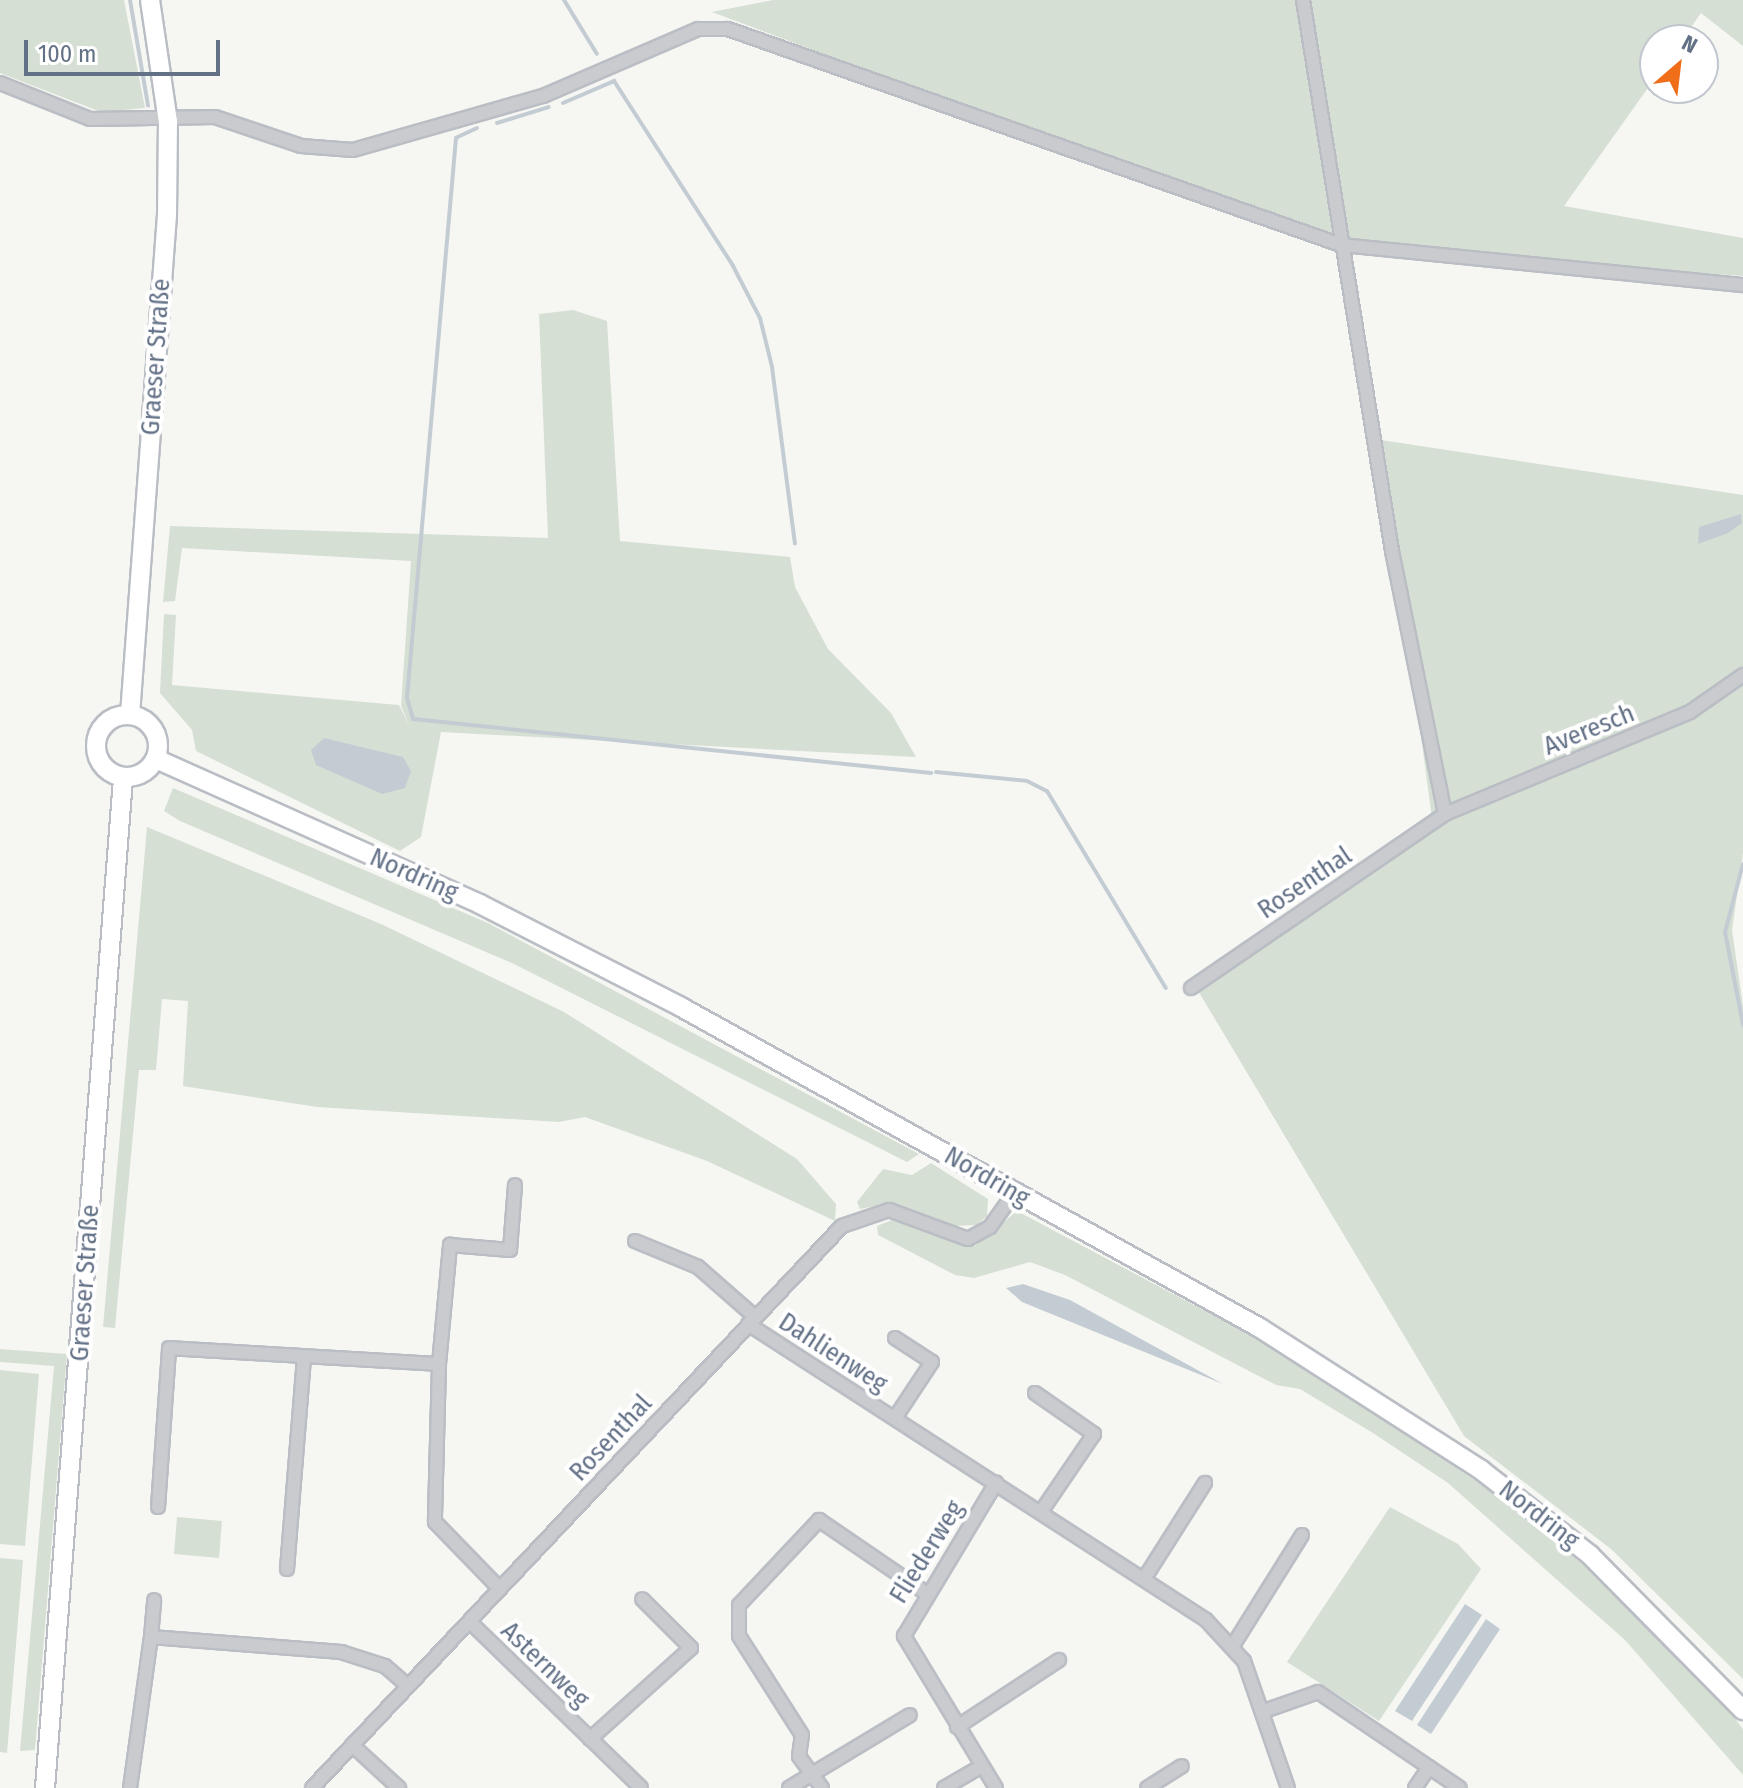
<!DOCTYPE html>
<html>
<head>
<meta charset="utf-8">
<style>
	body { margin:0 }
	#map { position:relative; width:1743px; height:1788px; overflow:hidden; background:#f6f7f3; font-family:"Fira Sans Condensed",sans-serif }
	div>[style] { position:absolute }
	.green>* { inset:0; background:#d6dfd4 }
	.water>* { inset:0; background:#c4ccd3 }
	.stream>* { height:4px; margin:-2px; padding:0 2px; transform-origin:2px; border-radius:2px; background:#c4ccd3 }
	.roads { filter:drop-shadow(2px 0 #babec4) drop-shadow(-2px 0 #babec4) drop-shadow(0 2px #babec4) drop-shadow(0 -2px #babec4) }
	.street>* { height:12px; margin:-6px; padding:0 6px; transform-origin:6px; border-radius:6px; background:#c9cbcf }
	.secondary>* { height:18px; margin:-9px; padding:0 9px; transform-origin:9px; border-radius:9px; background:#fff }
	.secondary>.ring { margin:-9px; padding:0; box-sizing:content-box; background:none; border:18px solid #fff; border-radius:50% }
	span { translate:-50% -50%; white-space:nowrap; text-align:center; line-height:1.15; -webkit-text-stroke:8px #fff; paint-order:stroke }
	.street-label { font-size:26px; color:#637187 }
	.north { position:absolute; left:1639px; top:24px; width:80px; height:80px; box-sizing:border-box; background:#fff; border:2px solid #c1c6cf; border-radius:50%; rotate:28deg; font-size:22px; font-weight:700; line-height:32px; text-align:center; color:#637187 }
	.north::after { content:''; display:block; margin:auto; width:28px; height:36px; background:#f06e1a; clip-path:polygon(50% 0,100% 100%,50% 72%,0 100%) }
	.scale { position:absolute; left:24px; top:40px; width:196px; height:36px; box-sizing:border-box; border:4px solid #637187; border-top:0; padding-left:10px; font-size:24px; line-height:28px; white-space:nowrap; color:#637187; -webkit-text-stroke:6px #fff; paint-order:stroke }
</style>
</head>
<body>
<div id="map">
	<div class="green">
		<i style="clip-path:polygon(0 0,124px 0,145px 108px,101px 112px,0 73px)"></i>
		<i style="clip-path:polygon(773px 0,1743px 0,1743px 46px,1701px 13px,1682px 40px,1655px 40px,1655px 78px,1564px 206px,1743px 238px,1743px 276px,1336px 246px,712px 12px)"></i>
		<i style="clip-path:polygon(573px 310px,607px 321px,620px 541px,790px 557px,795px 587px,828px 649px,891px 713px,916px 757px,441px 732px,421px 837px,400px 851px,196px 751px,192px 730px,160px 693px,164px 614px,176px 615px,172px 685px,399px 705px,409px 725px,401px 706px,411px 561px,182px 548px,175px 601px,163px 602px,170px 526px,548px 538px,539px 314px)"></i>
		<i style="clip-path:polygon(1381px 440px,1743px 495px,1743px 853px,1732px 930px,1743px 1006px,1743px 1679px,1611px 1549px,1464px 1436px,1197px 989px,1432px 818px)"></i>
		<i style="clip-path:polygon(173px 788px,488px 923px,919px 1154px,907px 1162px,512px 963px,180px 821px,164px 811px)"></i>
		<i style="clip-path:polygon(147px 827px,381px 924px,564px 1012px,797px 1159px,836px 1204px,835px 1221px,707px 1161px,585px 1117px,559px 1122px,317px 1107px,183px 1086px,188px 1001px,162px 999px,156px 1070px,139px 1070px,115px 1328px,103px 1327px)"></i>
		<i style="clip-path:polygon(931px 1163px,988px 1199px,987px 1216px,977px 1225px,954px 1226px,890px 1203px,860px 1209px,857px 1202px,883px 1169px,912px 1175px)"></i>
		<i style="clip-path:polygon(1017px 1211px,1286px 1354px,1497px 1495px,1593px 1573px,1725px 1706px,1743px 1729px,1743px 1775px,1625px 1640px,1448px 1483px,1373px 1433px,1300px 1389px,1276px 1385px,1065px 1275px,1030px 1262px,974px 1278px,955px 1275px,878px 1235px,877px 1226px,892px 1220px,975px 1246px)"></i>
		<i style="clip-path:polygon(0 1349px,67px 1354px,35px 1750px,20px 1751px,54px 1366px,0 1362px)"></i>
		<i style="clip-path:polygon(0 1370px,39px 1374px,25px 1546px,0 1544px)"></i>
		<i style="clip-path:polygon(1390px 1507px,1458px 1544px,1481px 1569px,1379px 1721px,1287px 1662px)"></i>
		<i style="clip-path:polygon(177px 1517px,222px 1521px,219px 1558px,174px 1554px)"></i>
		<i style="clip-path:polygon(0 1558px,23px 1560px,7px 1753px,0 1752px)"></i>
	</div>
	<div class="water">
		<i style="clip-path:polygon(1741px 514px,1742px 523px,1728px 533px,1698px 544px,1699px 527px)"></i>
		<i style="clip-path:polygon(324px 738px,403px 757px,411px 771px,405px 788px,382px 794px,316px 765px,311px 750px)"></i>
		<i style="clip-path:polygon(1023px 1284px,1070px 1300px,1223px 1384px,1022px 1302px,1006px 1288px)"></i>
		<i style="clip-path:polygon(1465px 1604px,1482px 1615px,1412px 1721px,1395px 1711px)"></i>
		<i style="clip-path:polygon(1486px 1619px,1500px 1629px,1431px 1734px,1417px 1725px)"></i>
	</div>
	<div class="stream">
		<i style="left:130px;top:0;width:107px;rotate:80.3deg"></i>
		<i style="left:564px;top:0;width:63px;rotate:58.6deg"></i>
		<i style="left:563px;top:103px;width:56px;rotate:-23.3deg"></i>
		<i style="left:614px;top:81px;width:220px;rotate:57.2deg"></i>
		<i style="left:733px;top:266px;width:59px;rotate:62.6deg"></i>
		<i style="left:760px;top:318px;width:50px;rotate:76.2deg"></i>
		<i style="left:772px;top:367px;width:178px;rotate:82.6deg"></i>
		<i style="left:497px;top:123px;width:54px;rotate:-17.1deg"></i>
		<i style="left:477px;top:128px;width:23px;rotate:155deg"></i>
		<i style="left:456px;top:138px;width:562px;rotate:95deg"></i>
		<i style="left:407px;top:698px;width:22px;rotate:74deg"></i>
		<i style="left:413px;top:719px;width:521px;rotate:5.95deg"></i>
		<i style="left:936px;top:772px;width:91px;rotate:5.6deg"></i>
		<i style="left:1027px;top:781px;width:22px;rotate:27deg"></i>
		<i style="left:1047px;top:791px;width:230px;rotate:58.9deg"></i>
		<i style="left:1743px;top:864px;width:70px;rotate:104.8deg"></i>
		<i style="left:1725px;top:932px;width:95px;rotate:79deg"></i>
	</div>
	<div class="roads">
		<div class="street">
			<i style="left:1303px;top:0;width:558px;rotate:80.82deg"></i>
			<i style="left:1392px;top:551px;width:268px;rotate:78.6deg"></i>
			<i style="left:0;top:83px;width:97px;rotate:21.8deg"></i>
			<i style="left:90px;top:119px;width:125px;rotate:-0.9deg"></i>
			<i style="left:215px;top:117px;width:91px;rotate:18.6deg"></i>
			<i style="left:301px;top:146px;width:52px;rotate:4.4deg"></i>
			<i style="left:353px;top:150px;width:198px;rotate:-15.9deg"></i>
			<i style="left:543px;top:96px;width:169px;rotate:-23.4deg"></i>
			<i style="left:698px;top:29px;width:30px"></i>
			<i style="left:728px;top:29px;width:650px;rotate:19.41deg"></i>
			<i style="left:1341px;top:245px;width:404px;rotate:5.7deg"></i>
			<i style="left:1191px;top:988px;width:308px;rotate:-34.4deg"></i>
			<i style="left:1445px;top:814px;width:265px;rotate:-22.6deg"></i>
			<i style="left:1690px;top:712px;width:65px;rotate:-34.9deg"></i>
			<i style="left:635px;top:1241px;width:68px;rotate:22.4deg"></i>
			<i style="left:698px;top:1267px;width:74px;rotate:41.2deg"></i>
			<i style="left:748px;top:1324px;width:545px;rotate:32.87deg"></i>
			<i style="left:1206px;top:1620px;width:56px;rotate:47.2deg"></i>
			<i style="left:1244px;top:1661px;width:134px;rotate:70.9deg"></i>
			<i style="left:895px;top:1338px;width:44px;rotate:33deg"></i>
			<i style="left:932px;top:1362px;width:67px;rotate:123.5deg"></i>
			<i style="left:439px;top:1364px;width:120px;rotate:-84.7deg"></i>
			<i style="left:450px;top:1245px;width:60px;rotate:4.8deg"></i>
			<i style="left:510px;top:1250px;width:65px;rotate:-85.6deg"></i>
			<i style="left:1035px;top:1393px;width:72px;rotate:34.8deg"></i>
			<i style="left:1094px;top:1434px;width:94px;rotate:124.2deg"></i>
			<i style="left:158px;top:1507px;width:159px;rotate:-86deg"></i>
			<i style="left:169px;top:1348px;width:270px;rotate:3.4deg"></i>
			<i style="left:439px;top:1364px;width:158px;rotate:91.5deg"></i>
			<i style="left:435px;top:1522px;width:93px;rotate:45.9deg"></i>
			<i style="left:287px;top:1569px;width:213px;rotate:-85.4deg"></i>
			<i style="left:1144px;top:1579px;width:114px;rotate:-57.6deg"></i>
			<i style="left:470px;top:1622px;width:238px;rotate:44.1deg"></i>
			<i style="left:151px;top:1637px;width:37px;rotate:-85deg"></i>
			<i style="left:1232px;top:1647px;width:132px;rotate:-58deg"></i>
			<i style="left:1267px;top:1710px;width:54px;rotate:-19.4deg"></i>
			<i style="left:1318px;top:1692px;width:171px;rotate:34.1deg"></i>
			<i style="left:957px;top:1727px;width:122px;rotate:-33.3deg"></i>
			<i style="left:590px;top:1739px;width:136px;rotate:-42deg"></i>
			<i style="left:691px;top:1648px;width:69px;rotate:-135deg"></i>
			<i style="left:352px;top:1745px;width:64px;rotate:42.5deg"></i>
			<i style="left:130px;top:1788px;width:152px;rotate:-82.1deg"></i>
			<i style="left:151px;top:1637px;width:191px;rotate:4.5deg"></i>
			<i style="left:341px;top:1652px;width:46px;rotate:17.7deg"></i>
			<i style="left:385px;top:1666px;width:30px;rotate:41deg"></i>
			<i style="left:312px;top:1788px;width:772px;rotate:-46.68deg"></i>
			<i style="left:842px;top:1226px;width:50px;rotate:-18.8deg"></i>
			<i style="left:889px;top:1210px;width:84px;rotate:20.2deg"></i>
			<i style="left:968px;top:1239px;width:25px;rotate:-29deg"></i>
			<i style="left:990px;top:1227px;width:42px;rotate:-54.8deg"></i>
			<i style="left:789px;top:1788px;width:141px;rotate:-31.1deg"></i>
			<i style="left:822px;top:1788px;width:39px;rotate:-126deg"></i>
			<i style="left:799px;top:1756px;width:21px;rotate:-82deg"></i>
			<i style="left:802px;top:1735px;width:117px;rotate:-122.5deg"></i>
			<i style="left:739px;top:1636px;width:31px;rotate:-90deg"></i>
			<i style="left:739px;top:1605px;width:117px;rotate:-46.7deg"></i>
			<i style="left:819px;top:1520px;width:130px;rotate:34.3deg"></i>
			<i style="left:944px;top:1788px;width:44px;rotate:-30.1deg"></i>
			<i style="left:996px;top:1788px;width:178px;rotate:-121.2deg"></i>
			<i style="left:904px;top:1636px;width:179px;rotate:-59deg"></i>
			<i style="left:1147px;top:1788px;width:41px;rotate:-32.2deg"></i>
			<i style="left:1415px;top:1788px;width:25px;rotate:-56deg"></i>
		</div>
		<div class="secondary">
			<i class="ring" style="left:96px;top:715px;width:44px;height:44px"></i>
			<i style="left:130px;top:715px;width:501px;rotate:-85.77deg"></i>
			<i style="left:167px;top:215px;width:93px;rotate:-89.4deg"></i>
			<i style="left:168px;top:122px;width:123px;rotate:-98.4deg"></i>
			<i style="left:156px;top:759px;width:355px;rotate:24.1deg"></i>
			<i style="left:480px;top:904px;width:226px;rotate:27.1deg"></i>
			<i style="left:681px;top:1007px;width:662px;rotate:29deg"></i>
			<i style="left:1260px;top:1328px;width:263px;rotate:32.7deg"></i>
			<i style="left:1481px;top:1470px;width:138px;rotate:37.9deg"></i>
			<i style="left:1590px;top:1555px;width:218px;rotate:45.4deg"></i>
			<i style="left:45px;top:1788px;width:1013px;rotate:-85.58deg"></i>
		</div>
	</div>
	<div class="street-label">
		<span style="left:156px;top:357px;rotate:-86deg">Graeser Straße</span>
		<span style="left:1589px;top:730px;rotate:-22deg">Averesch</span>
		<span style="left:414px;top:875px;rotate:24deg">Nordring</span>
		<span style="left:1305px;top:883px;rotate:-34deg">Rosenthal</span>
		<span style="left:987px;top:1177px;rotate:30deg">Nordring</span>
		<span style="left:85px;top:1283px;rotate:-86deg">Graeser Straße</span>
		<span style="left:833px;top:1353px;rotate:33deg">Dahlienweg</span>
		<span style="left:611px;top:1438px;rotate:-47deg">Rosenthal</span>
		<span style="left:1539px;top:1515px;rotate:38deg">Nordring</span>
		<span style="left:927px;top:1552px;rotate:-58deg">Fliederweg</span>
		<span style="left:545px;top:1665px;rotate:44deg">Asternweg</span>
	</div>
	<div class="north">N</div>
	<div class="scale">100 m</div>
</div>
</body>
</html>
